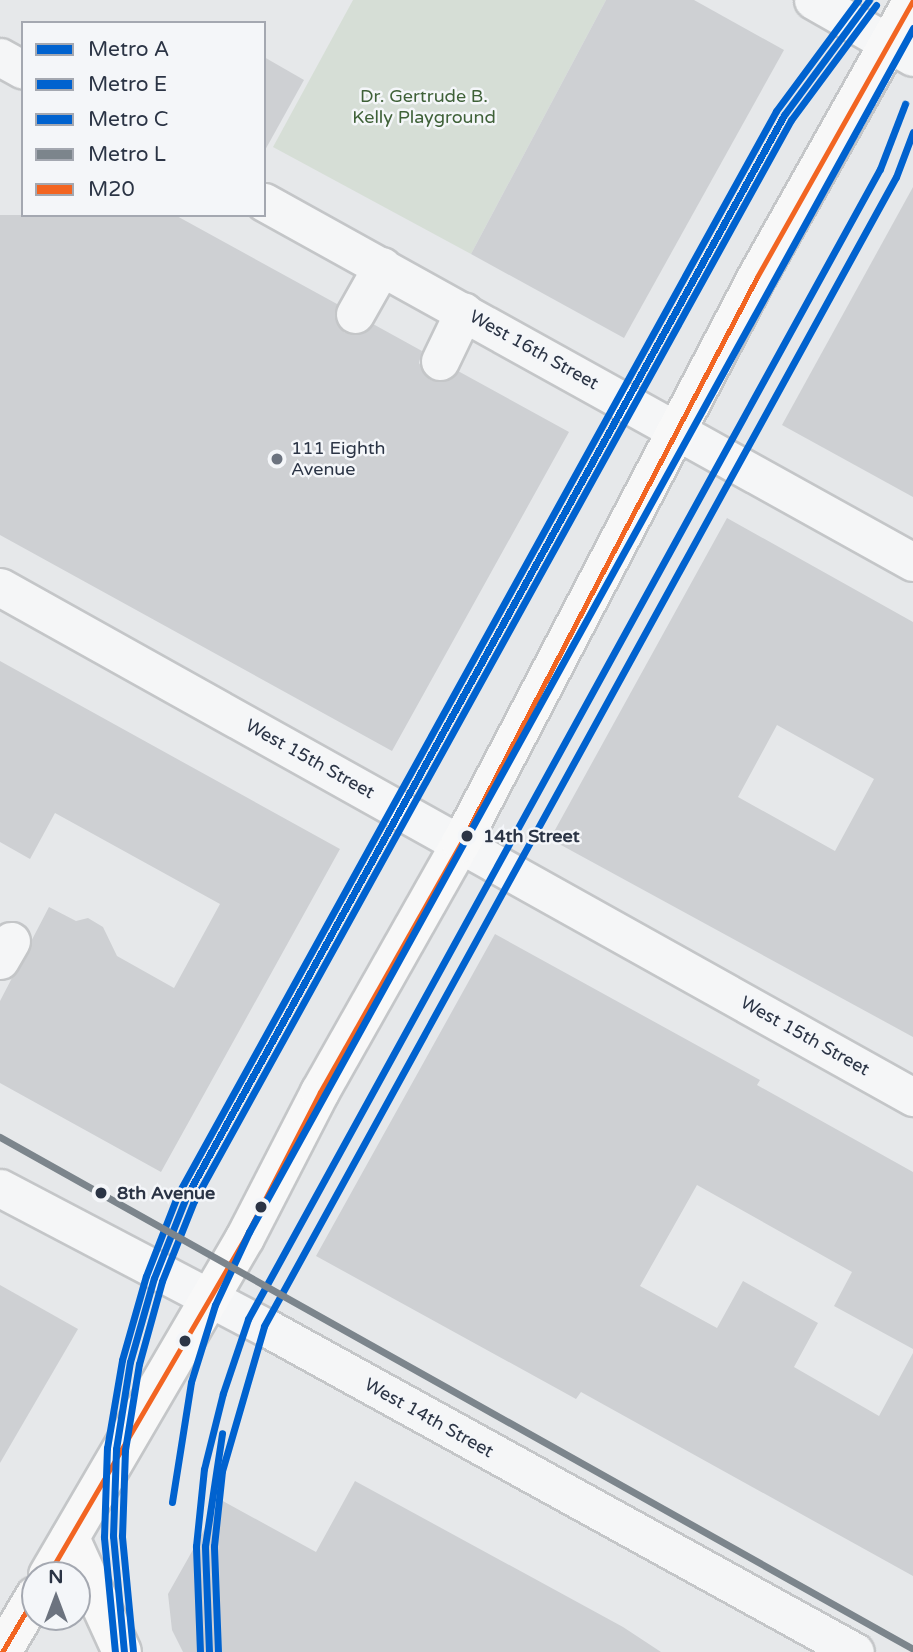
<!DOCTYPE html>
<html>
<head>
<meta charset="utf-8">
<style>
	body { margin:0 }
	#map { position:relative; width:913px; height:1652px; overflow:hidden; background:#e6e8ea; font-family:"Varela Round",sans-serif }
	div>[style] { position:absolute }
	.green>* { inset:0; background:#d6ded6 }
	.building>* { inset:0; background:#ced0d3 }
	.roads { filter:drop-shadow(2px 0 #c4c6c8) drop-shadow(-2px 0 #c4c6c8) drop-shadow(0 2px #c4c6c8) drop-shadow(0 -2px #c4c6c8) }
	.minor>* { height:37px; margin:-18.5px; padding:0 18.5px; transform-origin:18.5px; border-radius:18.5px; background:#f5f6f7 }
	.major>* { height:38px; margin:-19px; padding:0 19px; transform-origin:19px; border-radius:19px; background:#f8f8f8 }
	.bus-1>* { height:5px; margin:-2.5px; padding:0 2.5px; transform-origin:2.5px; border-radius:2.5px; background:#f26522 }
	.metro-1>* { height:7px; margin:-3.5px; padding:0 3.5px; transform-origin:3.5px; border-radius:3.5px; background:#0062cf }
	.metro-2>* { height:7px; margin:-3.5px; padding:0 3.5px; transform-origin:3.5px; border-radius:3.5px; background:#0062cf }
	.metro-3>* { height:7px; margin:-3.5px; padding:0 3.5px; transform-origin:3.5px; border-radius:3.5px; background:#0062cf }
	.metro-4>* { height:7px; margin:-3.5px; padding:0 3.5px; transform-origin:3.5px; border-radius:3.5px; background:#7c858c }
	.dots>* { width:19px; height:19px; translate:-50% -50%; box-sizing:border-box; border:4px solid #f4f6f9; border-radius:50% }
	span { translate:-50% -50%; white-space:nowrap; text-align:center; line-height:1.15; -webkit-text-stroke:5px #f4f6f9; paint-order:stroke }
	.park-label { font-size:18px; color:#3f6138 }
	.street-label { font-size:18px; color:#2b3445 }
	.poi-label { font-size:18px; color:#2b3445 }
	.left { translate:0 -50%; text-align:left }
	.stop-label { font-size:18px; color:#2b3445; font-weight:700 }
	.legend { position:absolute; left:21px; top:21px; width:245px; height:196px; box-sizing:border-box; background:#f4f6f9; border:2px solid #a4a8b1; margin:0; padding:9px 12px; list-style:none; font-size:21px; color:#2b3445 }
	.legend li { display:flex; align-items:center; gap:14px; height:35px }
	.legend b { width:35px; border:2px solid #a4a8b1 }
	.north { position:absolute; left:21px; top:1561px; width:70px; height:70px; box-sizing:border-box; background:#f4f6f9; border:2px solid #a4a8b1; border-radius:50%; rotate:0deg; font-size:19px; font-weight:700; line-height:28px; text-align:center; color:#2b3445 }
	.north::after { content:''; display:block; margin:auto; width:24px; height:32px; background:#6c737f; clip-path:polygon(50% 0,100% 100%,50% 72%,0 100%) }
</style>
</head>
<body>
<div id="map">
	<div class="green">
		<i style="clip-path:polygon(353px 0,606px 0,471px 254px,273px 147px)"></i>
	</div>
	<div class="building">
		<i style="clip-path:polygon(606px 0,694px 0,784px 50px,624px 338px,471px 254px)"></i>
		<i style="clip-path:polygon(264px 57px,304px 80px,264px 152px)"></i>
		<i style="clip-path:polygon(913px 187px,913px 497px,782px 425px)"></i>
		<i style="clip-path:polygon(0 215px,175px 215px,337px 304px,337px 324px,345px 333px,365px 332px,373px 324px,422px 351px,419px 363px,430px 380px,442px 382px,458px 371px,569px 432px,392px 751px,0 535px)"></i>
		<i style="clip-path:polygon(evenodd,727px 518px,913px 622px,913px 1037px,550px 839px,727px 518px,777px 725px,874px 779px,835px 851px,738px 797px,777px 725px)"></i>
		<i style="clip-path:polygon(0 661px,340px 849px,161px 1172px,0 1083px,0 1001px,49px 907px,76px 921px,88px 918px,103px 927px,117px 956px,174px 988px,220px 904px,55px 813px,30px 859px,0 842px)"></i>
		<i style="clip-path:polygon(495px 934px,760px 1080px,757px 1085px,913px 1172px,913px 1349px,834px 1306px,852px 1272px,697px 1185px,640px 1286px,717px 1328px,743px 1281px,818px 1323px,794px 1367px,879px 1416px,913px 1353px,913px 1576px,581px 1392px,576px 1399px,316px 1256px)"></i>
		<i style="clip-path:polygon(0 1285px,78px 1329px,0 1463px)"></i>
		<i style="clip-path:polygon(355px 1481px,623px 1627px,661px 1652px,183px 1652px,172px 1630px,168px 1594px,221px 1500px,316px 1552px)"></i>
	</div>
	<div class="roads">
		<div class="minor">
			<i style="left:813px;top:0;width:115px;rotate:29.7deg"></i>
			<i style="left:0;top:57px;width:26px;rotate:29deg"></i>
			<i style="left:264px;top:202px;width:742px;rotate:29.02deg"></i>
			<i style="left:355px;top:314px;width:55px;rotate:-60.6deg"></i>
			<i style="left:440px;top:361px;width:55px;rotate:-64.4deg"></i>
			<i style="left:0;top:587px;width:1046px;rotate:29.19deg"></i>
			<i style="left:0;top:960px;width:22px;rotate:-60deg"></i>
			<i style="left:0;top:1188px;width:304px;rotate:27.7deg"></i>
			<i style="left:269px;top:1329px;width:669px;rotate:28.86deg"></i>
		</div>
		<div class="major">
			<i style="left:70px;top:1538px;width:125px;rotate:65.5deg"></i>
			<i style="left:48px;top:1575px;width:390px;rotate:-59.7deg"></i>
			<i style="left:245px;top:1238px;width:164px;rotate:-62.8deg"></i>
			<i style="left:320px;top:1092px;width:286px;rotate:-60.5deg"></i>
			<i style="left:461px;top:843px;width:639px;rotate:-62.39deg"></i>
			<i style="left:757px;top:277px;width:318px;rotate:-60.6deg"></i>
			<i style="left:2px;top:1652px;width:65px;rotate:-59.5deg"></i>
		</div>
	</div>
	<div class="bus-1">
		<i style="left:48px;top:1575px;width:390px;rotate:-59.7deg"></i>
		<i style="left:245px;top:1238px;width:164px;rotate:-62.8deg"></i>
		<i style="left:320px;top:1092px;width:286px;rotate:-60.5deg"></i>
		<i style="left:461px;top:843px;width:639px;rotate:-62.39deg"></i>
		<i style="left:757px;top:277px;width:318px;rotate:-60.6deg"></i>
		<i style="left:2px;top:1652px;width:65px;rotate:-59.5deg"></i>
	</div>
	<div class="metro-1">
		<i style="left:172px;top:1502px;width:121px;rotate:-81deg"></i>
		<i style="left:191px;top:1382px;width:81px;rotate:-72.7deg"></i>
		<i style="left:215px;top:1305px;width:81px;rotate:-65deg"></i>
		<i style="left:249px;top:1232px;width:1375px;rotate:-61.12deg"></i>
		<i style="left:124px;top:1652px;width:117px;rotate:-95.4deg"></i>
		<i style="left:113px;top:1536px;width:87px;rotate:-88deg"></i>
		<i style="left:116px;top:1449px;width:88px;rotate:-80.9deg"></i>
		<i style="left:130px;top:1362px;width:87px;rotate:-74.1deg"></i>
		<i style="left:154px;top:1278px;width:87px;rotate:-68.4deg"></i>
		<i style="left:186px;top:1197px;width:1236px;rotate:-61.07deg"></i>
		<i style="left:784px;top:115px;width:143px;rotate:-53.5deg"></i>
		<i style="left:209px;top:1652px;width:106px;rotate:-92.2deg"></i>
		<i style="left:205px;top:1546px;width:114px;rotate:-81.4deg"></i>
	</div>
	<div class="metro-2">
		<i style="left:133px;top:1651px;width:116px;rotate:-95.5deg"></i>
		<i style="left:122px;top:1536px;width:86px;rotate:-88deg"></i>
		<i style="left:125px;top:1450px;width:87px;rotate:-80.8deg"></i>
		<i style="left:139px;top:1364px;width:86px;rotate:-74.5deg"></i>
		<i style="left:162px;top:1281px;width:86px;rotate:-68.2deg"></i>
		<i style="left:194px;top:1201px;width:1235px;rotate:-61.09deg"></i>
		<i style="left:791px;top:120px;width:143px;rotate:-53.5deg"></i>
		<i style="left:218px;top:1652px;width:106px;rotate:-92.2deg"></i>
		<i style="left:214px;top:1546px;width:75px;rotate:-83.9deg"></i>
		<i style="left:222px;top:1471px;width:151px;rotate:-73.8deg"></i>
		<i style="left:264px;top:1326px;width:1311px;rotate:-61.19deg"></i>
		<i style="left:896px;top:177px;width:48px;rotate:-69.3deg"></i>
	</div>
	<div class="metro-3">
		<i style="left:115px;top:1652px;width:116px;rotate:-95.5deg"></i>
		<i style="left:104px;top:1537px;width:89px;rotate:-88.1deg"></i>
		<i style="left:107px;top:1448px;width:89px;rotate:-80.3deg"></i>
		<i style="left:122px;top:1360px;width:87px;rotate:-74.1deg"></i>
		<i style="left:146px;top:1276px;width:88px;rotate:-68.7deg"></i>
		<i style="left:178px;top:1194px;width:1237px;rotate:-61.09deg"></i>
		<i style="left:776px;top:111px;width:138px;rotate:-53.5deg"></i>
		<i style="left:200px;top:1652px;width:106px;rotate:-92.2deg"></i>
		<i style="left:196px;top:1546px;width:77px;rotate:-84.1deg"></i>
		<i style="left:204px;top:1469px;width:78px;rotate:-76deg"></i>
		<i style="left:223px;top:1393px;width:78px;rotate:-71.3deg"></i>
		<i style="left:248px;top:1319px;width:1312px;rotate:-61.21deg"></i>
		<i style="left:880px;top:169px;width:70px;rotate:-69deg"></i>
	</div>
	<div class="metro-4">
		<i style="left:0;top:1137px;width:1047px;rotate:29.28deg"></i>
	</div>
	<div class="dots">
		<i style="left:277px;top:459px;background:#6c737f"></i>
		<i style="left:467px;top:836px;background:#2b3445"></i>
		<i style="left:101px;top:1193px;background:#2b3445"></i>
		<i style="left:261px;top:1207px;background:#2b3445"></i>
		<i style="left:185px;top:1341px;background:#2b3445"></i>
	</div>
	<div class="park-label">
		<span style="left:424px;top:107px">Dr. Gertrude B.<br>Kelly Playground</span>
	</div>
	<div class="street-label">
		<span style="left:534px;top:350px;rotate:29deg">West 16th Street</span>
		<span style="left:310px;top:759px;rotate:29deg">West 15th Street</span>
		<span style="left:805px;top:1036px;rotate:29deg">West 15th Street</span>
		<span style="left:429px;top:1418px;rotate:29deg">West 14th Street</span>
	</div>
	<div class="poi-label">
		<span class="left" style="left:291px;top:459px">111 Eighth<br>Avenue</span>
	</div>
	<div class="stop-label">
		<span class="left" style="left:483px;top:836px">14th Street</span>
		<span class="left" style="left:117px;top:1193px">8th Avenue</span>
	</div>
	<ul class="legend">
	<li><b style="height:9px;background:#0062cf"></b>Metro A</li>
	<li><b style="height:9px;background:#0062cf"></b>Metro E</li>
	<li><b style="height:9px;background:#0062cf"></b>Metro C</li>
	<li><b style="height:9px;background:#7c858c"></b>Metro L</li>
	<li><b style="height:9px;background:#f26522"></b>M20</li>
	</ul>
	<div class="north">N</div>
</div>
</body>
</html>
